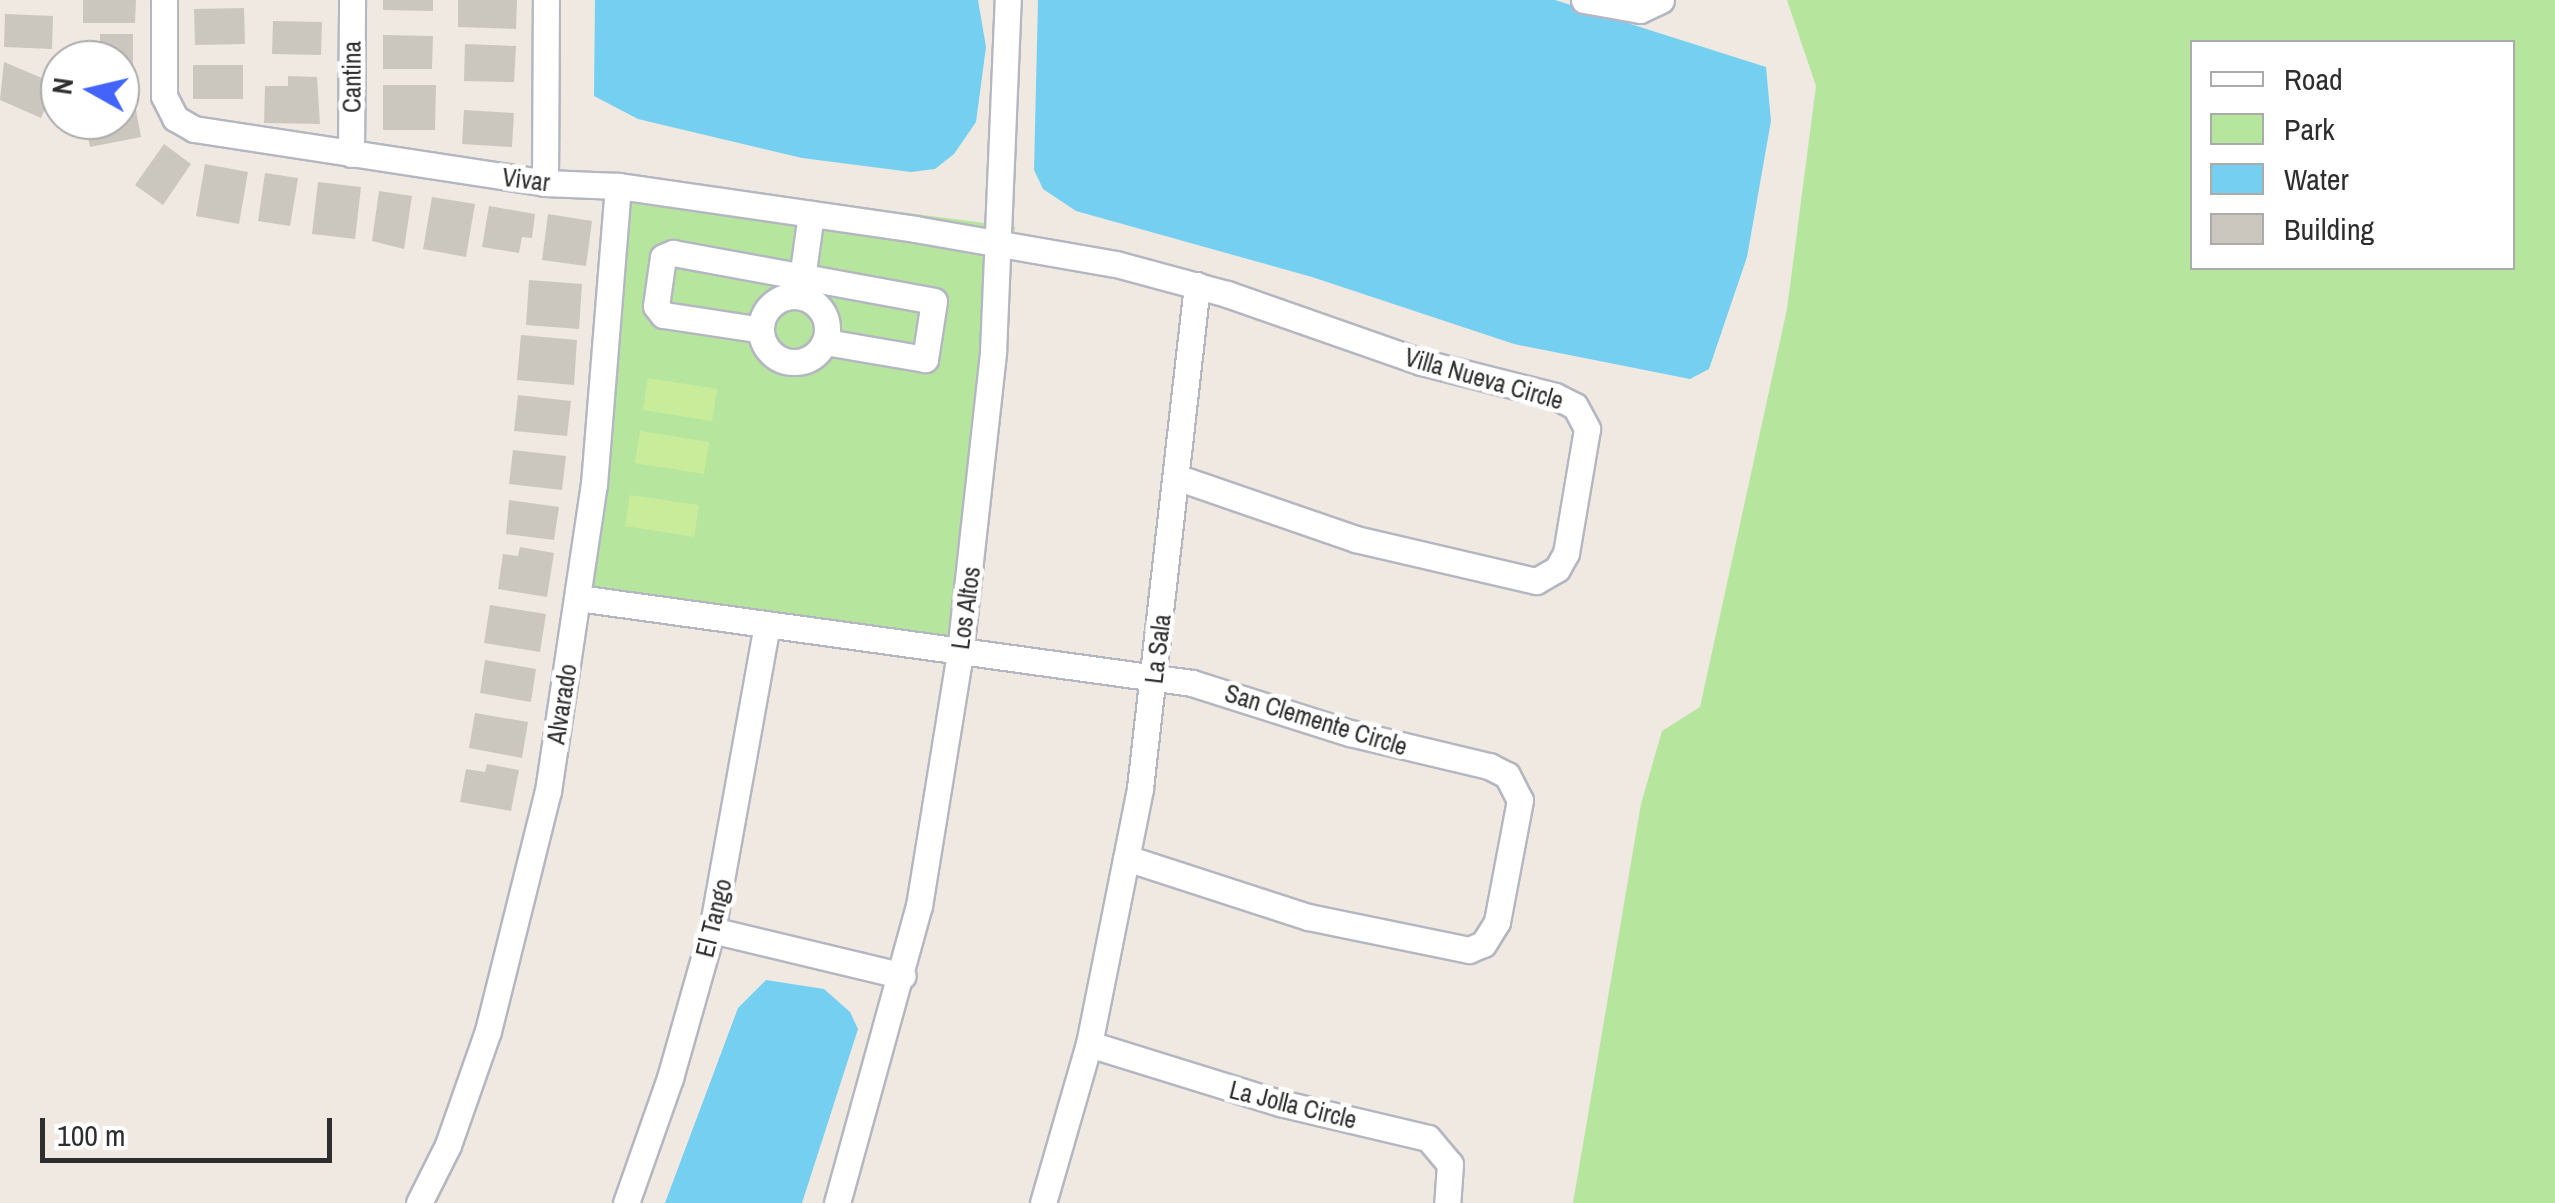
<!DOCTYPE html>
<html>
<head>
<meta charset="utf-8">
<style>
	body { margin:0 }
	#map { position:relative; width:2555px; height:1203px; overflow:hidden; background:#efe9e1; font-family:"Archivo Narrow",sans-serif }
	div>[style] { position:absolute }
	.green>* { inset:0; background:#b6e59e }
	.pitch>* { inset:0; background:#c9ec9a }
	.water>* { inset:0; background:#75cff0 }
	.building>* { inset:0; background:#cbc7bf }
	.roads { filter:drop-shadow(2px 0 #b4b7c1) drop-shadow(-2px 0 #b4b7c1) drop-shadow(0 2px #b4b7c1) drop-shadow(0 -2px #b4b7c1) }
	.minor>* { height:25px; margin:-12.5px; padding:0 12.5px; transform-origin:12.5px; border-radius:12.5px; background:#fff }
	.minor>.ring { margin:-12.5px; padding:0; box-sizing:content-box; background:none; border:25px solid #fff; border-radius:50% }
	span { translate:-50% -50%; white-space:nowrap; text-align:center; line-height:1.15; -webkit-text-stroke:9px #fff; paint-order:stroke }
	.street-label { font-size:25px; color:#2e2e2e }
	.legend { position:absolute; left:2190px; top:40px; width:325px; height:230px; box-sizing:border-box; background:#fff; border:2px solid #ababab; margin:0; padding:12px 18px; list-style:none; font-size:30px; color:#2e2e2e }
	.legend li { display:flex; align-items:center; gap:20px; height:50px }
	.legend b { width:50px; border:2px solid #ababab }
	.north { position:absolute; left:40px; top:40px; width:100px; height:100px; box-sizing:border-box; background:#fff; border:2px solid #ababab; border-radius:50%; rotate:278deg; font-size:28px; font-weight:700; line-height:40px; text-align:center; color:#2e2e2e }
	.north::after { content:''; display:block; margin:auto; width:35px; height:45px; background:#4264fb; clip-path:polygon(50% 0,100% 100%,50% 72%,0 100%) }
	.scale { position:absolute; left:40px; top:1118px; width:292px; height:45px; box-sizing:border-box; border:5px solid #2e2e2e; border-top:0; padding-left:12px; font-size:30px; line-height:35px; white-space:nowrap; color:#2e2e2e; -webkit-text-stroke:8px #fff; paint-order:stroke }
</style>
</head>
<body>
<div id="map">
	<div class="green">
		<i style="clip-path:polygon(evenodd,1787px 0,2555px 0,2555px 1203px,1573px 1203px,1641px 804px,1662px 731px,1700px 707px,1787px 309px,1816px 86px,1787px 0,2512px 42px,2512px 268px,2192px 268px,2192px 42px,2512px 42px)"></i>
		<i style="clip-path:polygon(610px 174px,1015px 227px,968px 648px,572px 604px)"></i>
	</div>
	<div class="pitch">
		<i style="clip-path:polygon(648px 378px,717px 389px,712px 421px,643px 410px)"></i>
		<i style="clip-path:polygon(640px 431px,709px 442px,704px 474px,635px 463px)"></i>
		<i style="clip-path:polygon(630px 495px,699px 505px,694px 537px,625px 526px)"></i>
	</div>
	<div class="water">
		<i style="clip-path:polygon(595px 0,978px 0,986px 47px,976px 122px,954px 154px,935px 169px,911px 172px,802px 158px,638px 119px,594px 96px)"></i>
		<i style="clip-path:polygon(1038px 0,1555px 0,1766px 67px,1771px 121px,1747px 257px,1709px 369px,1690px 379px,1514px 344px,1312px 277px,1076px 211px,1043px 189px,1034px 170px)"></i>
		<i style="clip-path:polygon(766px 980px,824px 989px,850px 1012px,858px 1029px,802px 1203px,665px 1203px,738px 1008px)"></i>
	</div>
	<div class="building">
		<i style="clip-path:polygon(83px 0,136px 0,135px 23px,83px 23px)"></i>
		<i style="clip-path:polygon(383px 0,433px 0,433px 11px,383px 10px)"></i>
		<i style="clip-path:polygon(458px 0,517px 0,516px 29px,458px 27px)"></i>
		<i style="clip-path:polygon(244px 8px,245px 44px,195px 45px,194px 9px)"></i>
		<i style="clip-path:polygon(5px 14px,53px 16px,52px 49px,4px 47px)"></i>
		<i style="clip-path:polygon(273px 21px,322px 22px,321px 55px,272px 54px)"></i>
		<i style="clip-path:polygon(100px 34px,133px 34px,133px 77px,120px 77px,120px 60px,81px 60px,81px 44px,100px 44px)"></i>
		<i style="clip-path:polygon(383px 35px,433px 36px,432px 69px,383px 69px)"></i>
		<i style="clip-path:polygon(465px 44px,516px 46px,514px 82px,464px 81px)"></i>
		<i style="clip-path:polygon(4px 62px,56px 84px,41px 118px,0 100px)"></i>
		<i style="clip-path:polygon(193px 65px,243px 65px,243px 99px,193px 99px)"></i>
		<i style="clip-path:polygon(288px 76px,317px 77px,320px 124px,264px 123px,265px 86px,288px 86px)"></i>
		<i style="clip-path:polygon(383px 85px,436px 85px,435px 130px,383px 130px)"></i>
		<i style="clip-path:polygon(133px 94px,141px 137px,90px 147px,85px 120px,120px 120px,120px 97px)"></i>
		<i style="clip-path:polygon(464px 110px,514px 113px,512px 147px,462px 144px)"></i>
		<i style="clip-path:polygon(164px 144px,191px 164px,163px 205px,135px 185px)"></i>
		<i style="clip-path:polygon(205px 164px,248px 172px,239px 224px,196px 216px)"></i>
		<i style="clip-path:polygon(265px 173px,298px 178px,290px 226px,258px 221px)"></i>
		<i style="clip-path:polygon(318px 182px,361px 187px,355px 239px,312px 234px)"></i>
		<i style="clip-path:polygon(379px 191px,412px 196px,404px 249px,372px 241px)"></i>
		<i style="clip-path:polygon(432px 197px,475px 204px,466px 257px,423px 249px)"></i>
		<i style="clip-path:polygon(489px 206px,535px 214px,532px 238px,522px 237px,519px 253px,482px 247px)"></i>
		<i style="clip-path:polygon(548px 214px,592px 221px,586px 266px,542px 260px)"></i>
		<i style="clip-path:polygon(529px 280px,582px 284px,579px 329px,526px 325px)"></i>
		<i style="clip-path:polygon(521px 335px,577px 340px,574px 385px,517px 380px)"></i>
		<i style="clip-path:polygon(518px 395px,571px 401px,567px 436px,514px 431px)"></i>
		<i style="clip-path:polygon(513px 450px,566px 456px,562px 490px,509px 484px)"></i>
		<i style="clip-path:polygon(509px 500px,559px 507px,554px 540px,506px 534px)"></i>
		<i style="clip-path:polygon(520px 547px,554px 553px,547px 597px,498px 589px,503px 554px,518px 556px)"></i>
		<i style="clip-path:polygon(490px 605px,546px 614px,540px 652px,484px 643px)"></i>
		<i style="clip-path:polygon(485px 660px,536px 669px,531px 702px,480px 693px)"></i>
		<i style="clip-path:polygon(475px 713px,528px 722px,522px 758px,469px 748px)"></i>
		<i style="clip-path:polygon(487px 764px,519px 770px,511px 811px,460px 802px,466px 769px,485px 772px)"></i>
	</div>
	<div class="roads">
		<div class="minor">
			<i style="left:164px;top:0;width:96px;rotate:90deg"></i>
			<i style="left:164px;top:96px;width:25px;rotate:63deg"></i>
			<i style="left:175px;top:118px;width:22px;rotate:30deg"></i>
			<i style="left:194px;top:129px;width:355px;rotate:8.7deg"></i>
			<i style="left:545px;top:183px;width:73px;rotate:2.4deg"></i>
			<i style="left:618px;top:186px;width:300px;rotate:8.2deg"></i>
			<i style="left:915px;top:229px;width:204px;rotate:9.9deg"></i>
			<i style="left:1116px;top:264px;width:115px;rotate:15.1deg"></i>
			<i style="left:1227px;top:294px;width:206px;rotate:19.3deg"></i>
			<i style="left:1421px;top:362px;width:138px;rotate:14.2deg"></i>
			<i style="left:1555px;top:396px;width:22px;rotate:27deg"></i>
			<i style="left:1575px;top:406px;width:26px;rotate:62deg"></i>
			<i style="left:1587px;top:429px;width:126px;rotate:99.6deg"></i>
			<i style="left:1566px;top:553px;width:18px;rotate:119deg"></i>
			<i style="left:1557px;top:569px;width:24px;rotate:150deg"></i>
			<i style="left:1536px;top:581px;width:185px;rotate:-166.9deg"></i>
			<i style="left:1356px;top:539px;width:187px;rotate:-161deg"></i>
			<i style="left:1584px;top:0;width:57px;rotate:10.1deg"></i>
			<i style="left:1640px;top:10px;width:23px;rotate:-25deg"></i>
			<i style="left:351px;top:154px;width:154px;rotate:-89.6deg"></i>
			<i style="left:545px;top:183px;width:183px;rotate:-89.7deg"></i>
			<i style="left:800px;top:293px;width:80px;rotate:-82.1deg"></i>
			<i class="ring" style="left:761px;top:296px;width:41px;height:41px"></i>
			<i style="left:756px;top:329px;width:94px;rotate:-171.4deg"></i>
			<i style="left:663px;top:315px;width:11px;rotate:-128deg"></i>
			<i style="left:656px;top:306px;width:49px;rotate:-81.9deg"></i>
			<i style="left:663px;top:257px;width:11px;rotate:-22deg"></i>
			<i style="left:673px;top:253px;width:265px;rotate:10.4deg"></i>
			<i style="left:934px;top:301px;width:59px;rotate:98.8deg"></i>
			<i style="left:925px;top:359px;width:100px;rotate:-170.3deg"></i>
			<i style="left:578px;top:598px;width:620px;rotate:7.88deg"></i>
			<i style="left:1192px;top:683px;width:166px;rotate:17.6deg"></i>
			<i style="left:1350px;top:733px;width:143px;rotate:13.4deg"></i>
			<i style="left:1489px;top:766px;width:20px;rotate:27deg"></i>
			<i style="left:1507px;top:775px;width:28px;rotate:63deg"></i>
			<i style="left:1520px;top:800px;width:124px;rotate:100.7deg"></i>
			<i style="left:1497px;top:922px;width:26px;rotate:122deg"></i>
			<i style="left:1483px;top:944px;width:15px;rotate:157deg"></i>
			<i style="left:1469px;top:950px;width:164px;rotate:-168.4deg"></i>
			<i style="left:1308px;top:917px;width:191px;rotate:-162deg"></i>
			<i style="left:712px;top:930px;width:196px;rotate:13.5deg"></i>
			<i style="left:1089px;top:1044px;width:200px;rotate:17.2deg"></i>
			<i style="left:1280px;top:1103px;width:152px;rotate:13.3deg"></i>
			<i style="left:1428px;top:1138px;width:34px;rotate:50deg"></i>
			<i style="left:1450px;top:1164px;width:39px;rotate:94deg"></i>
			<i style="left:419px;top:1203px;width:65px;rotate:-63.4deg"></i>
			<i style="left:448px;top:1145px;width:121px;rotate:-70.7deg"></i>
			<i style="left:488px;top:1031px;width:247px;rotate:-76deg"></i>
			<i style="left:548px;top:791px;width:310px;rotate:-81.5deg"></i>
			<i style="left:594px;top:484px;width:299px;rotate:-85.4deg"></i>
			<i style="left:626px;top:1203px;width:133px;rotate:-70.6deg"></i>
			<i style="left:670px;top:1078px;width:154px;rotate:-74.2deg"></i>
			<i style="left:712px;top:930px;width:310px;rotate:-79.8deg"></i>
			<i style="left:837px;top:1203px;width:308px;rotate:-74.6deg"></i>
			<i style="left:919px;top:906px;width:257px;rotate:-80.8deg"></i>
			<i style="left:960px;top:652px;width:302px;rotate:-83.7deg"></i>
			<i style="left:993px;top:352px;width:352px;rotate:-87.6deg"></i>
			<i style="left:1043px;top:1203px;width:166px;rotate:-73.9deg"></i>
			<i style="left:1089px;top:1044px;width:261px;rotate:-78.7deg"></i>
			<i style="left:1140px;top:788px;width:506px;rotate:-83.53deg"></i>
		</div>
	</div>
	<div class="street-label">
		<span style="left:352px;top:77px;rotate:-90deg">Cantina</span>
		<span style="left:526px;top:180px;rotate:7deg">Vivar</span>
		<span style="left:1484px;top:379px;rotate:16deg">Villa Nueva Circle</span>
		<span style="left:966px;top:608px;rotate:-82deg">Los Altos</span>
		<span style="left:1158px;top:649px;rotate:-83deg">La Sala</span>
		<span style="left:562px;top:704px;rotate:-81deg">Alvarado</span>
		<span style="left:1316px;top:720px;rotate:17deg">San Clemente Circle</span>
		<span style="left:714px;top:918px;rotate:-76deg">El Tango</span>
		<span style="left:1293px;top:1105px;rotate:14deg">La Jolla Circle</span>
	</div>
	<ul class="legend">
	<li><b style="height:12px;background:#fff"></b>Road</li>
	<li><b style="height:28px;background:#b6e59e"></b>Park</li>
	<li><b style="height:28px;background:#75cff0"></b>Water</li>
	<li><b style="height:28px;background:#cbc7bf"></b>Building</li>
	</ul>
	<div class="north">N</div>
	<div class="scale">100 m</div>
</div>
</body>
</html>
